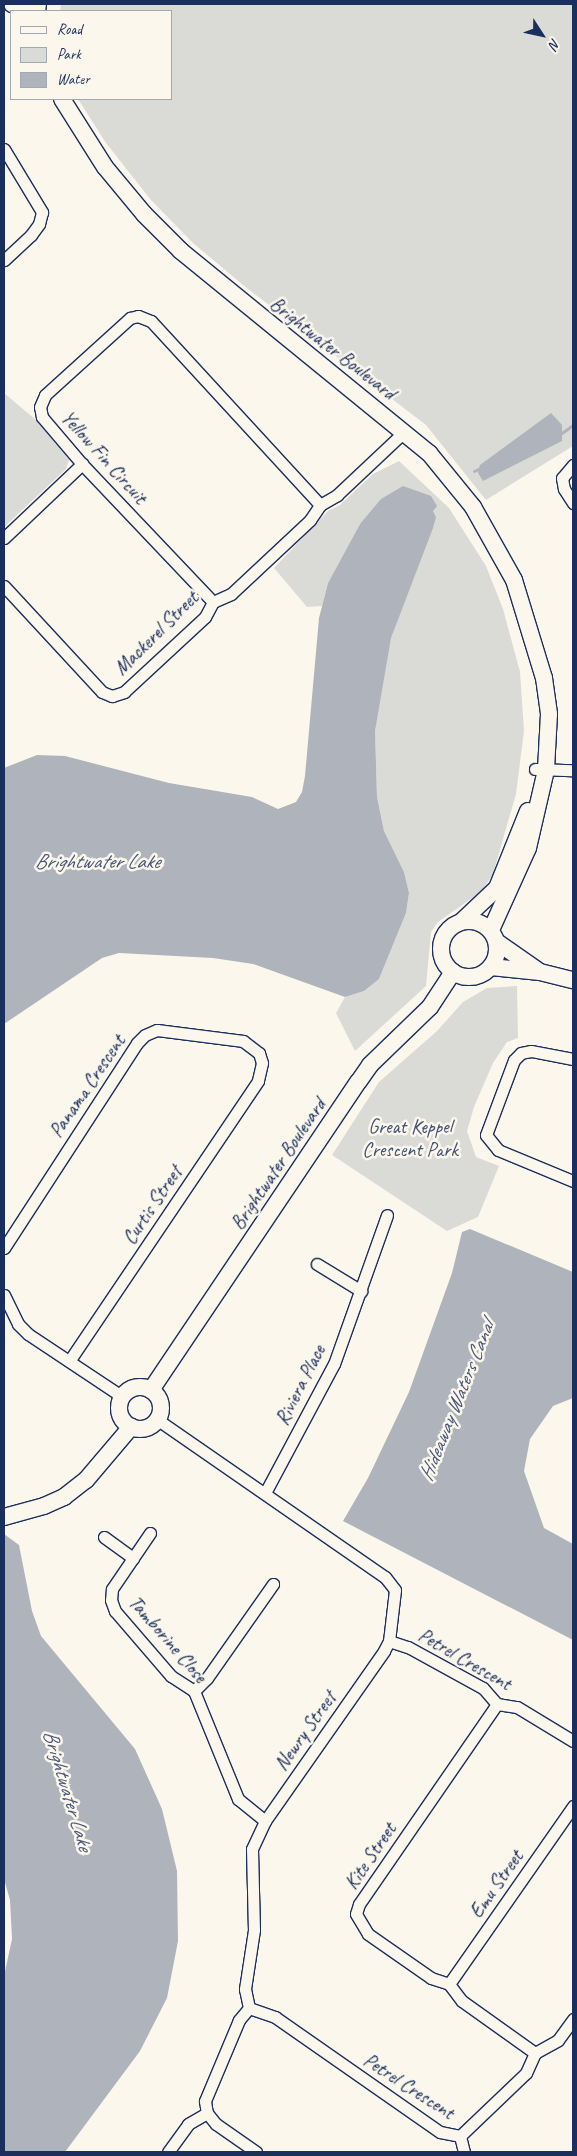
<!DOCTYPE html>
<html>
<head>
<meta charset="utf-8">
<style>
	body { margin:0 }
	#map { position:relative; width:577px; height:2156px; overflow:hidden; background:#fbf7ec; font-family:Caveat,sans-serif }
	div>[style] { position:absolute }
	.green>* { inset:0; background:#dadad7 }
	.water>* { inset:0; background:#afb3bb }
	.stream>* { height:3px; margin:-1.5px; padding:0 1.5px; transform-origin:1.5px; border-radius:1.5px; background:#afb3bb }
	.roads { filter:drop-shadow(1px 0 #1b2f5e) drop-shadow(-1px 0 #1b2f5e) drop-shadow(0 1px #1b2f5e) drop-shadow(0 -1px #1b2f5e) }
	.street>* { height:11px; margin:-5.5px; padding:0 5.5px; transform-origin:5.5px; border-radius:5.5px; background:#fbf7ec }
	.secondary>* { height:16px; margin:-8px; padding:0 8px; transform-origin:8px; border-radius:8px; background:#fbf7ec }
	.secondary>.ring { margin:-8px; padding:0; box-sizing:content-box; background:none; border:16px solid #fbf7ec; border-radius:50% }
	span { translate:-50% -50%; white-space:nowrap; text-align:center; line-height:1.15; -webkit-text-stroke:5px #fbf7ec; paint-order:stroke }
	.street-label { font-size:20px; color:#1b2f5e }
	.park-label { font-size:20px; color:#415176 }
	.water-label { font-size:21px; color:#47577a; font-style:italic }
	.frame { position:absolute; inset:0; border:5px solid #1b2f5e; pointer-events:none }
	.legend { position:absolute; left:10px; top:10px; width:162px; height:90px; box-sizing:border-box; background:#fbf7ec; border:1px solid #a1a7b3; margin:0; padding:6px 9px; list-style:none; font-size:15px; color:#1b2f5e }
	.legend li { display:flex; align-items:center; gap:10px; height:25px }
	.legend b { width:25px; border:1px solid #a1a7b3 }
	.north { position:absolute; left:517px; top:10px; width:50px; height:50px; -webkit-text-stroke:4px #fbf7ec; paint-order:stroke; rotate:125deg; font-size:14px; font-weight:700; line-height:20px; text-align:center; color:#1b2f5e }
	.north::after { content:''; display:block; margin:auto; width:18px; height:22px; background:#1b2f5e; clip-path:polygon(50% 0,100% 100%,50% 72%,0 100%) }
</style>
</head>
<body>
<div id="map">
	<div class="green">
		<i style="clip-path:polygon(61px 4px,573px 4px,573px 446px,486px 500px,426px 425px,243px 285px,193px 243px,151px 200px,106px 143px,78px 99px,171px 99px,171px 11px,60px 11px)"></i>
		<i style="clip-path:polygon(4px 393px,36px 420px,69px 460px,66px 469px,4px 527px)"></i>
		<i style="clip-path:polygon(399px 461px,449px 508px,486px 566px,503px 609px,520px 672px,524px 731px,516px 794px,493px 874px,482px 891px,438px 922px,431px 932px,426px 986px,355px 1051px,336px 1013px,345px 997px,364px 991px,379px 979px,406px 913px,409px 893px,404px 872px,384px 831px,377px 797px,375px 731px,381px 684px,391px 638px,408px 588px,424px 496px,415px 491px,360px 524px,328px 583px,322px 606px,307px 607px,274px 568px,328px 511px,340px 505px,373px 474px)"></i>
		<i style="clip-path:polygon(517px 986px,518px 1038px,507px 1042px,493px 1063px,474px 1107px,467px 1131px,476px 1157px,499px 1166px,478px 1217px,447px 1231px,332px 1155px,379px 1082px,437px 1031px,463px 1002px,487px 988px)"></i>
	</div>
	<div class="water">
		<i style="clip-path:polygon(551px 413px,562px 425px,562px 441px,483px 481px,478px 473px,480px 465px)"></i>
		<i style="clip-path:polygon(403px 486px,431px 496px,437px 506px,433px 511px,436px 517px,433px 528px,391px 638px,375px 731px,377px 797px,384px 831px,404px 872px,409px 893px,406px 913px,379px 979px,364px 991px,345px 997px,253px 964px,213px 958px,119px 953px,102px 958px,4px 1024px,4px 768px,37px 755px,65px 756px,169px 783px,252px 797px,278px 809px,296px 802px,302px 792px,305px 776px,319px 618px,328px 583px,360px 524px,381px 499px)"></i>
		<i style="clip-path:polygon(470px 1229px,573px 1272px,573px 1398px,553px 1406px,530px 1439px,524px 1471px,544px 1528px,573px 1544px,573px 1640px,343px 1521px,368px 1478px,409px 1392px,452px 1273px,462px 1232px)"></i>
		<i style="clip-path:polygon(4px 1534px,19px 1545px,32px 1611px,41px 1636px,135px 1749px,162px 1809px,177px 1871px,178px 1941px,167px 1998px,140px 2051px,65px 2152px,4px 2152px,4px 1976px,12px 1939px,10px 1900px,4px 1879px)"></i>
	</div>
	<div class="stream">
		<i style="left:559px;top:435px;width:17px;rotate:-36deg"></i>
		<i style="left:474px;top:471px;width:10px;rotate:-24deg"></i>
	</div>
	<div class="roads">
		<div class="street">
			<i style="left:4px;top:149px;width:74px;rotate:58.9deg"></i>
			<i style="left:42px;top:212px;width:12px;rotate:104deg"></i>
			<i style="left:39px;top:224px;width:14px;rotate:126deg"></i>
			<i style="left:31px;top:235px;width:37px;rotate:137deg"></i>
			<i style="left:573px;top:465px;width:17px;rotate:130deg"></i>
			<i style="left:562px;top:478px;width:11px;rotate:80deg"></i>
			<i style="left:564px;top:489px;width:17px;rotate:57deg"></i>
			<i style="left:4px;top:538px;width:108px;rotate:-43.5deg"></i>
			<i style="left:4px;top:586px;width:144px;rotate:47.2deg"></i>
			<i style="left:102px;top:692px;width:11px;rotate:22deg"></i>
			<i style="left:112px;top:696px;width:13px;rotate:-18deg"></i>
			<i style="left:124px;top:692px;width:110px;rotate:-42.8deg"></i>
			<i style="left:205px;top:617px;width:17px;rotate:-62deg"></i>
			<i style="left:213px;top:602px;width:20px;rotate:-24deg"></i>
			<i style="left:231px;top:594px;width:108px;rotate:-43.1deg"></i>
			<i style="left:310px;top:520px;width:18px;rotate:-56deg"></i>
			<i style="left:320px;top:505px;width:20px;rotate:-30deg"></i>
			<i style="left:337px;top:495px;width:93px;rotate:-43.3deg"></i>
			<i style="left:213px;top:602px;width:190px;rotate:-133.5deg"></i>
			<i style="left:82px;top:464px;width:62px;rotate:-130.4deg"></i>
			<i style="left:42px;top:417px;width:10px;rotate:-101deg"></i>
			<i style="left:40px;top:407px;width:13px;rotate:-67deg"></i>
			<i style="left:45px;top:395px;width:115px;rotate:-42.2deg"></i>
			<i style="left:130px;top:318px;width:8px;rotate:-14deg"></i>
			<i style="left:138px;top:316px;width:14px;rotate:21deg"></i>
			<i style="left:151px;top:321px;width:250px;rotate:47.4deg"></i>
			<i style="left:535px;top:769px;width:38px;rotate:2deg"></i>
			<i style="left:573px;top:1059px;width:43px;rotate:-169.2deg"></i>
			<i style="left:531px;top:1051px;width:10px;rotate:169deg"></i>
			<i style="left:521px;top:1053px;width:10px;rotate:135deg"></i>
			<i style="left:514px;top:1060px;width:80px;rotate:110.5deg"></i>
			<i style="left:486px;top:1135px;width:19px;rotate:51deg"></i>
			<i style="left:498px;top:1150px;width:81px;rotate:22.5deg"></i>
			<i style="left:4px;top:1248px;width:244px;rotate:-57deg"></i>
			<i style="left:137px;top:1043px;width:11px;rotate:-45deg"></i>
			<i style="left:145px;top:1035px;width:13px;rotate:-23deg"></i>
			<i style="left:157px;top:1030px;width:87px;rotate:7.3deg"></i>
			<i style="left:243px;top:1041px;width:20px;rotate:37deg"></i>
			<i style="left:259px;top:1053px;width:10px;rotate:73deg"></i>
			<i style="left:262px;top:1063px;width:18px;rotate:103deg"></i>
			<i style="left:258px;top:1081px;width:336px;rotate:124deg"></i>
			<i style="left:317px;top:1264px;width:52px;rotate:31.5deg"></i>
			<i style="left:4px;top:1295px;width:32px;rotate:64deg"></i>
			<i style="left:18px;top:1324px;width:14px;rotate:45deg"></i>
			<i style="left:28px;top:1334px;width:114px;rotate:33.6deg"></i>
			<i style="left:158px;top:1420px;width:276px;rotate:34.7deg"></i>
			<i style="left:385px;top:1577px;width:16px;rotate:52deg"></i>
			<i style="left:395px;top:1590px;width:51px;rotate:96.7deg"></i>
			<i style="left:389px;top:1641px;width:11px;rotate:117deg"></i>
			<i style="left:384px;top:1651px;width:208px;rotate:125deg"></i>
			<i style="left:265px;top:1821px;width:31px;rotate:115deg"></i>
			<i style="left:252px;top:1849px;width:81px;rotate:88.6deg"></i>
			<i style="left:254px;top:1930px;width:60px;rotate:98.7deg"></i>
			<i style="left:245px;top:1989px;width:19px;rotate:78deg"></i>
			<i style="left:249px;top:2008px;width:16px;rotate:130deg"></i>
			<i style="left:239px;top:2020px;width:88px;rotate:112.8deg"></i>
			<i style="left:205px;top:2101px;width:12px;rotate:81deg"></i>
			<i style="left:207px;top:2113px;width:14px;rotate:51deg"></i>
			<i style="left:216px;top:2124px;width:49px;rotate:35deg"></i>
			<i style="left:265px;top:1493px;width:146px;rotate:-61.9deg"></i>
			<i style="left:334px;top:1364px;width:158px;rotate:-70.4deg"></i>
			<i style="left:150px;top:1533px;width:68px;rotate:124.2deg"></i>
			<i style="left:112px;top:1589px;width:11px;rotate:95deg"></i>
			<i style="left:111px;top:1600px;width:12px;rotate:70deg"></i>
			<i style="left:115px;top:1611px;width:86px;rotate:49.3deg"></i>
			<i style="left:171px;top:1676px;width:27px;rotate:33deg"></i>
			<i style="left:194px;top:1691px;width:117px;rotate:67.8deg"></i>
			<i style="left:238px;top:1799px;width:35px;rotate:39deg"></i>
			<i style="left:104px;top:1537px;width:36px;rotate:36deg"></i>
			<i style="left:389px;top:1641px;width:20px;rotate:18deg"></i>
			<i style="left:408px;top:1647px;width:85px;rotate:28.7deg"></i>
			<i style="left:483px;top:1688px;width:21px;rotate:49deg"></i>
			<i style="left:497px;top:1704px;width:20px;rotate:9deg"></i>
			<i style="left:517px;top:1707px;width:66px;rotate:31.3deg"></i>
			<i style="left:194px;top:1691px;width:18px;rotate:-45deg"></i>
			<i style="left:207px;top:1678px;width:115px;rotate:-54.9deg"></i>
			<i style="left:497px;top:1704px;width:243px;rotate:124.6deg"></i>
			<i style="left:359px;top:1904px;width:10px;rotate:107deg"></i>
			<i style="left:356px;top:1914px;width:23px;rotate:59deg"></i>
			<i style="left:368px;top:1934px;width:77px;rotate:34.9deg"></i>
			<i style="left:431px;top:1978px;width:19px;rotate:18deg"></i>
			<i style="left:449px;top:1984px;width:21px;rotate:53deg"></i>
			<i style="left:462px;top:2001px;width:90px;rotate:35.5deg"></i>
			<i style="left:449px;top:1984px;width:217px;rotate:-55.1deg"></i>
			<i style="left:249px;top:2008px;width:28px;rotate:19deg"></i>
			<i style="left:275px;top:2017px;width:201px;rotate:34.9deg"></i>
			<i style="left:440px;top:2132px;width:20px;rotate:11deg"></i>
			<i style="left:460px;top:2136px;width:91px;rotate:-43.7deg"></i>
			<i style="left:526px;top:2073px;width:22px;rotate:-66deg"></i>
			<i style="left:535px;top:2053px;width:26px;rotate:-29deg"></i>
			<i style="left:558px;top:2040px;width:26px;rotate:-54deg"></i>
			<i style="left:460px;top:2136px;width:16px;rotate:76deg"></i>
			<i style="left:168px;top:2152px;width:34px;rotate:-54deg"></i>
			<i style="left:188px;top:2124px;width:22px;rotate:-30deg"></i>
		</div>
		<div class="secondary">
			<i style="left:12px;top:4px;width:13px"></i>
			<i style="left:37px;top:11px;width:7px;rotate:-82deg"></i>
			<i style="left:62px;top:99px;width:80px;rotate:57.7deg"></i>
			<i style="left:105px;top:167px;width:61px;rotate:50.3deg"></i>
			<i style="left:144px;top:214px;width:52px;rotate:45deg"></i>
			<i style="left:181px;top:251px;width:320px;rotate:39.2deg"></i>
			<i style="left:429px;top:453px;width:70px;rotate:50.8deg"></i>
			<i style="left:473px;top:507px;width:84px;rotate:60.7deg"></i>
			<i style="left:514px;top:580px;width:102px;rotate:73deg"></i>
			<i style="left:544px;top:678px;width:36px;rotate:82deg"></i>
			<i style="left:549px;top:714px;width:56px;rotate:93.1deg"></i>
			<i style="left:546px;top:770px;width:80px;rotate:103deg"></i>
			<i style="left:528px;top:848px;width:90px;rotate:114.3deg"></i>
			<i class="ring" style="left:441px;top:921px;width:40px;height:40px"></i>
			<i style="left:462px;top:921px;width:48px;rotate:-43.3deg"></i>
			<i style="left:497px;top:888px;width:83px;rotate:-68.1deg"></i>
			<i style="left:497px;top:942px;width:49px;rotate:35deg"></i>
			<i style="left:491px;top:967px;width:49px;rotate:5.8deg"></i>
			<i style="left:540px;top:972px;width:34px;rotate:14deg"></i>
			<i class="ring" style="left:119px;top:1387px;width:26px;height:26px"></i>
			<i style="left:151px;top:1390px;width:372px;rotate:-56.1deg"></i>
			<i style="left:359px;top:1081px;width:19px;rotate:-55deg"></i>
			<i style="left:370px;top:1065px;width:83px;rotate:-44deg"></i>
			<i style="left:430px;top:1007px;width:42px;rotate:-56.7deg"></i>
			<i style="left:4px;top:1517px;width:41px;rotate:-15.4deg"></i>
			<i style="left:44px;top:1506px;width:22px;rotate:-24deg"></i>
			<i style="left:64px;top:1497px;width:28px;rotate:-38deg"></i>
			<i style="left:86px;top:1480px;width:70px;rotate:-49.7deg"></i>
		</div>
	</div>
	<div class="street-label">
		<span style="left:333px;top:348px;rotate:38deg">Brightwater Boulevard</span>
		<span style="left:104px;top:457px;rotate:48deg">Yellow Fin Circuit</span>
		<span style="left:156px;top:633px;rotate:-45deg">Mackerel Street</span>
		<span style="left:87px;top:1086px;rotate:-56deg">Panama Crescent</span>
		<span style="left:278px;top:1164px;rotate:-56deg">Brightwater Boulevard</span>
		<span style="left:152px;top:1205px;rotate:-56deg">Curtis Street</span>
		<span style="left:300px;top:1385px;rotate:-63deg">Riviera Place</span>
		<span style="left:168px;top:1639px;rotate:49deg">Tamborine Close</span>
		<span style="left:465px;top:1659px;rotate:30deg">Petrel Crescent</span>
		<span style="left:305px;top:1731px;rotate:-55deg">Newry Street</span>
		<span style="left:370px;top:1856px;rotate:-56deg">Kite Street</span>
		<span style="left:496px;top:1884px;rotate:-55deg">Emu Street</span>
		<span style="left:409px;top:2086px;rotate:33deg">Petrel Crescent</span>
	</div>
	<div class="park-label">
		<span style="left:410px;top:1138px">Great Keppel<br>Crescent Park</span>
	</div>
	<div class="water-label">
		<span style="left:97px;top:861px">Brightwater Lake</span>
		<span style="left:456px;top:1401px;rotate:-68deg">Hideaway Waters Canal</span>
		<span style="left:68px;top:1790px;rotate:73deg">Brightwater Lake</span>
	</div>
	<div class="frame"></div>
	<ul class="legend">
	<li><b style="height:6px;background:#fbf7ec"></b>Road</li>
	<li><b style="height:14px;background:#dadad7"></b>Park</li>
	<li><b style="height:14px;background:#afb3bb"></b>Water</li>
	</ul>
	<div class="north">N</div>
</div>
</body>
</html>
